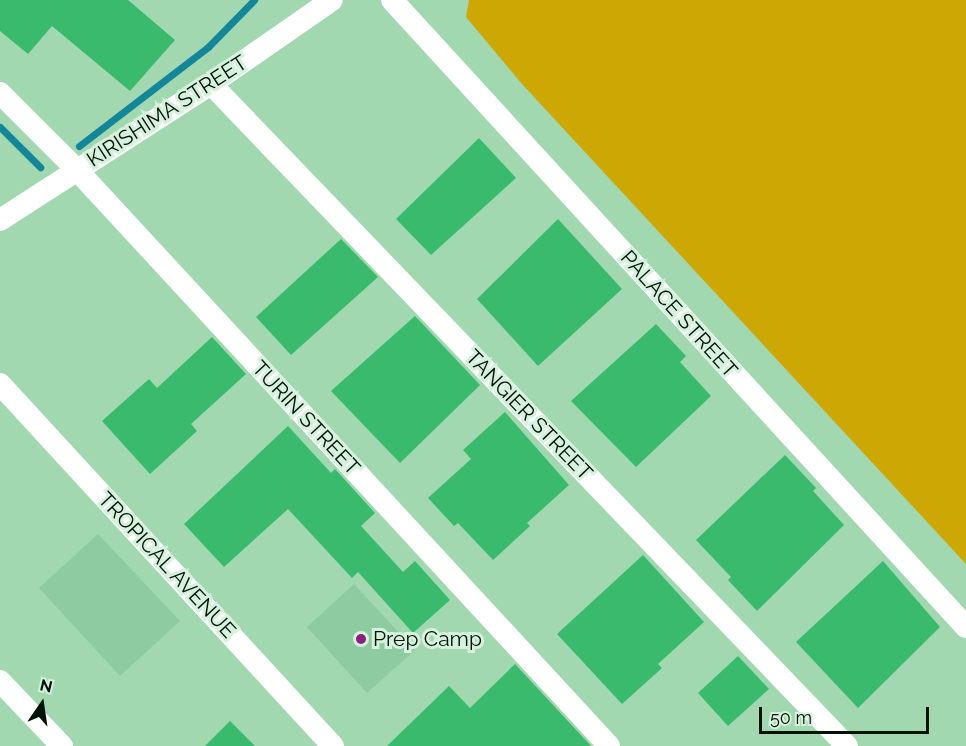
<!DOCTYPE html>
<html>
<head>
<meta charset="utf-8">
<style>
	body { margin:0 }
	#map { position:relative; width:966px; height:746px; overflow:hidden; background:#a1d8b0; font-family:Raleway,sans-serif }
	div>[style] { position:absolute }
	.built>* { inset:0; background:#8fcba0 }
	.green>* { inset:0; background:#cda805 }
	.stream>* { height:7px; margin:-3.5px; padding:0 3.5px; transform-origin:3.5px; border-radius:3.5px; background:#148699 }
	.building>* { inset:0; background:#39ba6c }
	.minor>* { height:22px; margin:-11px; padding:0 11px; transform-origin:11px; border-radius:11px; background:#fff }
	.dots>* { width:16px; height:16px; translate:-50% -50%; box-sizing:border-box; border:3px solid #d6f1dc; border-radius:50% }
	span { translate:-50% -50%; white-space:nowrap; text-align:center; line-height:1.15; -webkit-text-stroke:6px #d6f1dc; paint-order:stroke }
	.street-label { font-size:21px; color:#011306 }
	.poi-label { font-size:21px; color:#011306 }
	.left { translate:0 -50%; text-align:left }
	.north { position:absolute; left:12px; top:674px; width:60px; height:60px; -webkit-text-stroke:4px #d6f1dc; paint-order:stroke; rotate:13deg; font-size:16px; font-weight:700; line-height:24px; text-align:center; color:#011306 }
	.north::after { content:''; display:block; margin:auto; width:21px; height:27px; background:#011306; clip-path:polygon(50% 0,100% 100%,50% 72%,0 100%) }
	.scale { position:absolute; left:759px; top:707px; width:170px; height:27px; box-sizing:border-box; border:3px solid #011306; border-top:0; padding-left:8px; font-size:18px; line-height:21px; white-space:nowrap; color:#011306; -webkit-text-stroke:4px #d6f1dc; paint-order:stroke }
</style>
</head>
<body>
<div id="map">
	<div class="built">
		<i style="clip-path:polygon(98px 534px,180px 621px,120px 676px,39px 588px)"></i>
		<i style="clip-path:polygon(354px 584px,415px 650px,367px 693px,307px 627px)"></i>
	</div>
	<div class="green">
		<i style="clip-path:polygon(469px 0,966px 0,966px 564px,522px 84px,466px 17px)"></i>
	</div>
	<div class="stream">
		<i style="left:0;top:127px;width:57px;rotate:45deg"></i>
		<i style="left:79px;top:146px;width:163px;rotate:-37.5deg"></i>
		<i style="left:208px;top:47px;width:66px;rotate:-45.6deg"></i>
	</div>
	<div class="building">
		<i style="clip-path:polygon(0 0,128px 0,175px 40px,130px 91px,52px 26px,28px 54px,0 31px)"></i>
		<i style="clip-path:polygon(479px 138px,516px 178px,431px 255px,396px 219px)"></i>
		<i style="clip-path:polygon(558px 219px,622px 289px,538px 366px,477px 299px)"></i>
		<i style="clip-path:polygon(341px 239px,378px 277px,291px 355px,256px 317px)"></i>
		<i style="clip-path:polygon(415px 316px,480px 385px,400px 463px,331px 391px)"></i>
		<i style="clip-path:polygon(656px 324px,686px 356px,680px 362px,711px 396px,636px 467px,571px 401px)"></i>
		<i style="clip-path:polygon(212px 337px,246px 374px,191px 424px,197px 431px,150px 474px,102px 421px,149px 379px,157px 388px)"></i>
		<i style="clip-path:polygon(505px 412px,569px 485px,527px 523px,530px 526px,493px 560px,458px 523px,454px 526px,428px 498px,471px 459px,463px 450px)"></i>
		<i style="clip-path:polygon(288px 426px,331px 473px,335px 469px,375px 513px,361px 526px,403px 572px,415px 561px,450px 600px,413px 633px,358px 572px,352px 578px,288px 509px,224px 567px,184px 524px)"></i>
		<i style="clip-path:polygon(785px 455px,816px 488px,813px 491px,844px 525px,757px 611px,728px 580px,731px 577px,696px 540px)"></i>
		<i style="clip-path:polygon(643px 555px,704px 622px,658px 664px,662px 668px,622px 704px,557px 634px)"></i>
		<i style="clip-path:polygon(883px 561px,940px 627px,858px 708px,796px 642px)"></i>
		<i style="clip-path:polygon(738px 656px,769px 689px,728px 726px,698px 693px)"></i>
		<i style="clip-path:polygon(515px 664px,591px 746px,387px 746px,449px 686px,470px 708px)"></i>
		<i style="clip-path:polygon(230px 721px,255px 746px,205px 746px)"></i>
	</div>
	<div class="minor">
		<i style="left:392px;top:0;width:850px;rotate:47.53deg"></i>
		<i style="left:211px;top:84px;width:918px;rotate:46.15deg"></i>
		<i style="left:0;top:93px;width:109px;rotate:45deg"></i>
		<i style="left:77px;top:170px;width:784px;rotate:47.27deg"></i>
		<i style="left:0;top:220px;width:251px;rotate:-32.8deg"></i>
		<i style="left:211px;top:84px;width:147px;rotate:-34.8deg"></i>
		<i style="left:0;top:384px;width:492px;rotate:47.4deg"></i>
		<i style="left:0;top:681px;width:90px;rotate:46.4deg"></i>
	</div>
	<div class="dots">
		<i style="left:361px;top:639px;background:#8d1f82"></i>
	</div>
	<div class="street-label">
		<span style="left:167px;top:111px;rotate:-33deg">KIRISHIMA STREET</span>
		<span style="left:679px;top:314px;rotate:48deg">PALACE STREET</span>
		<span style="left:529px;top:415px;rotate:46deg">TANGIER STREET</span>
		<span style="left:306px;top:418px;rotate:47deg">TURIN STREET</span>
		<span style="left:167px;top:565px;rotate:47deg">TROPICAL AVENUE</span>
	</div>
	<div class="poi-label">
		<span class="left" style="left:373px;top:639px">Prep Camp</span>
	</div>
	<div class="north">N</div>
	<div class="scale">50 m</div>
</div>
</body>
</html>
